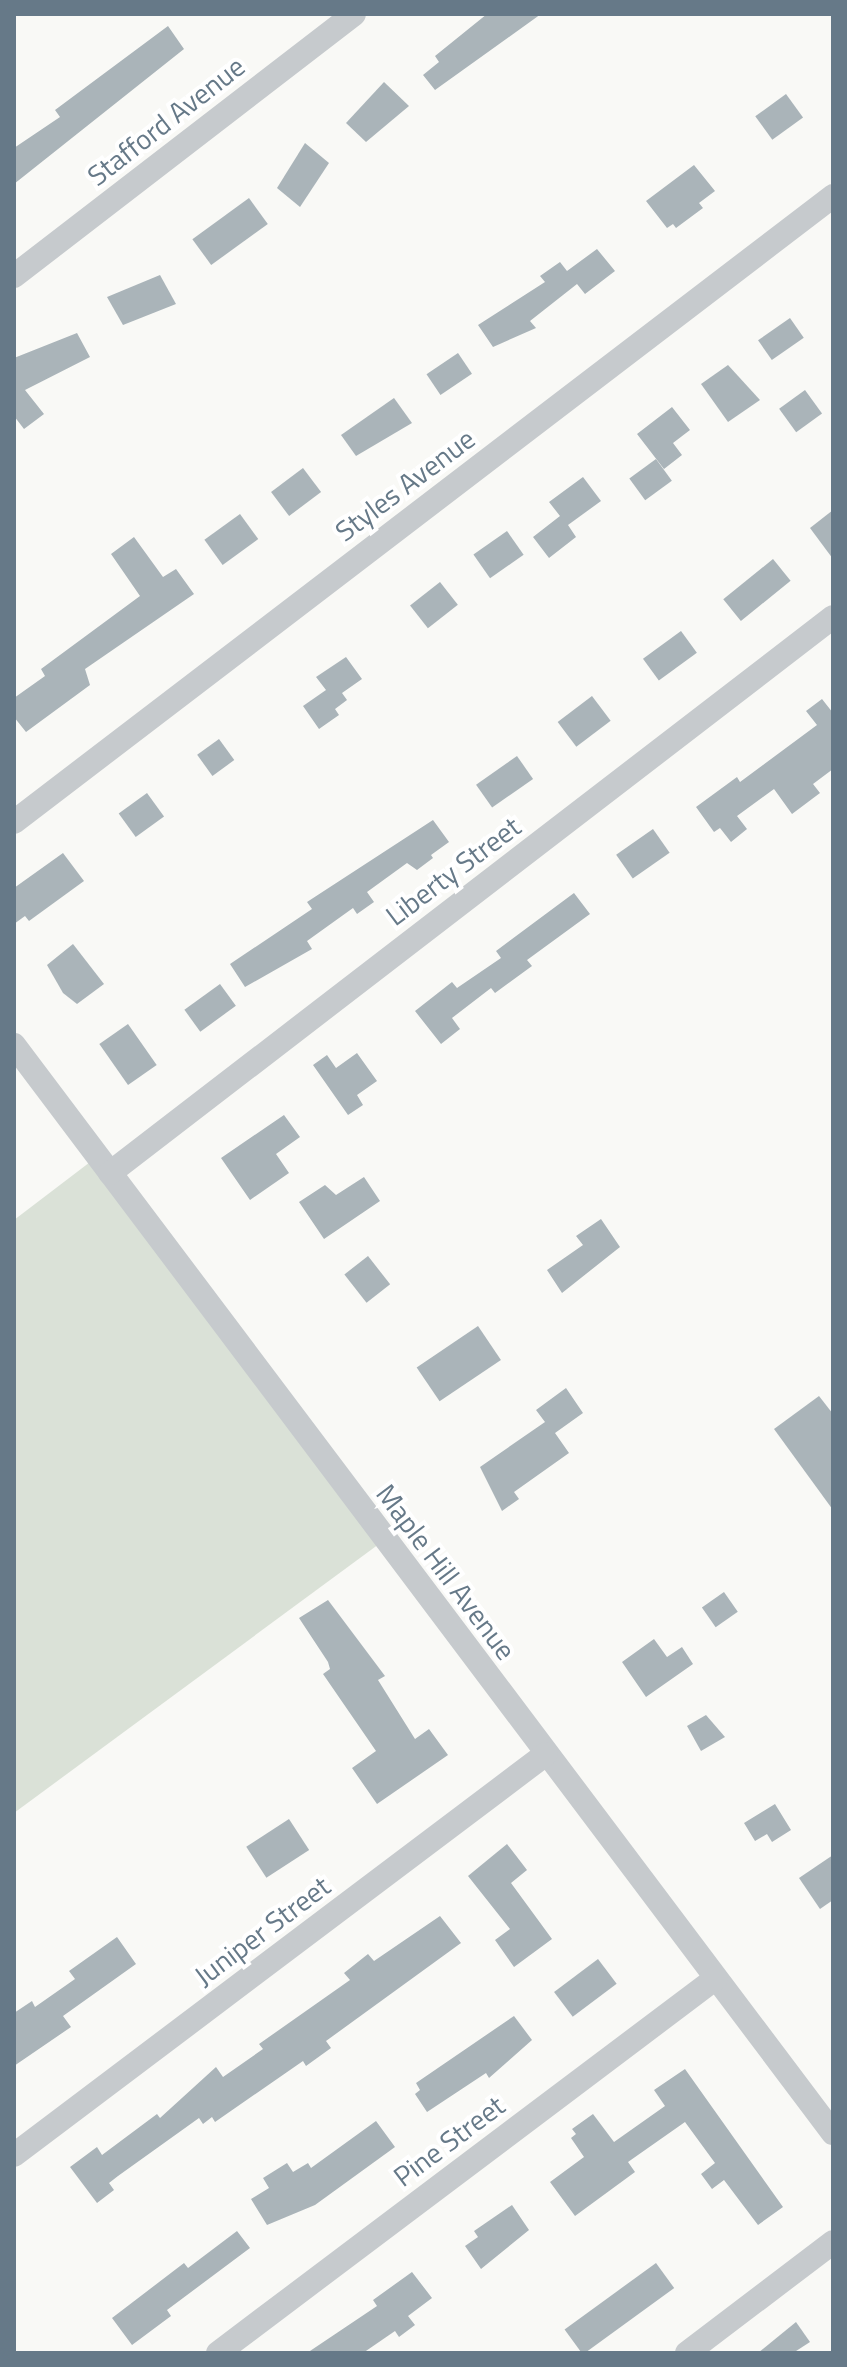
<!DOCTYPE html>
<html>
<head>
<meta charset="utf-8">
<style>
	body { margin:0 }
	#map { position:relative; width:847px; height:2367px; overflow:hidden; background:#f9f9f6; font-family:"Titillium Web",sans-serif }
	div>[style] { position:absolute }
	.green>* { inset:0; background:#dae1d7 }
	.building>* { inset:0; background:#aab4b9; transform-origin:0 0 }
	.minor>* { height:24px; margin:-12px; padding:0 12px; transform-origin:12px; border-radius:12px; background:#c6cacd }
	span { translate:-50% -50%; white-space:nowrap; text-align:center; line-height:1.15; -webkit-text-stroke:8px #fff; paint-order:stroke }
	.street-label { font-size:28px; color:#667988 }
	.frame { position:absolute; inset:0; border:16px solid #667988; pointer-events:none }
</style>
</head>
<body>
<div id="map">
	<div class="green">
		<i style="clip-path:polygon(98px 1156px,379px 1544px,14px 1813px,14px 1220px)"></i>
	</div>
	<div class="building">
		<i style="clip-path:polygon(487px 14px,541px 14px,435px 90px,423px 75px,439px 62px,435px 56px)"></i>
		<i style="clip-path:polygon(168px 26px,184px 49px,14px 184px,14px 148px,60px 117px,55px 110px)"></i>
		<i style="clip-path:polygon(384px 82px,409px 106px,366px 142px,346px 123px)"></i>
		<i style="left:786px;top:94px;width:29px;height:38px;rotate:54deg"></i>
		<i style="clip-path:polygon(305px 143px,329px 163px,300px 207px,277px 188px)"></i>
		<i style="clip-path:polygon(694px 165px,715px 191px,699px 203px,703px 208px,676px 228px,673px 224px,667px 228px,646px 201px)"></i>
		<i style="left:249px;top:198px;width:32px;height:70px;rotate:54deg"></i>
		<i style="clip-path:polygon(597px 249px,615px 271px,585px 294px,577px 284px,530px 321px,536px 328px,493px 347px,478px 325px,545px 282px,540px 276px,560px 262px,567px 271px)"></i>
		<i style="clip-path:polygon(160px 275px,176px 304px,123px 325px,107px 297px)"></i>
		<i style="left:790px;top:318px;width:24px;height:39px;rotate:55deg"></i>
		<i style="clip-path:polygon(77px 333px,90px 357px,25px 390px,44px 414px,24px 429px,14px 416px,14px 358px)"></i>
		<i style="left:458px;top:353px;width:25px;height:38px;rotate:56deg"></i>
		<i style="clip-path:polygon(728px 365px,760px 400px,728px 422px,701px 384px)"></i>
		<i style="left:805px;top:390px;width:29px;height:32px;rotate:54deg"></i>
		<i style="clip-path:polygon(394px 398px,412px 423px,356px 456px,341px 435px)"></i>
		<i style="clip-path:polygon(672px 407px,690px 430px,673px 443px,682px 455px,664px 469px,637px 434px)"></i>
		<i style="left:656px;top:459px;width:27px;height:33px;rotate:54deg"></i>
		<i style="left:303px;top:468px;width:30px;height:40px;rotate:53deg"></i>
		<i style="clip-path:polygon(583px 477px,601px 501px,568px 525px,576px 537px,549px 558px,533px 537px,560px 516px,549px 502px)"></i>
		<i style="clip-path:polygon(833px 510px,833px 559px,810px 528px)"></i>
		<i style="left:240px;top:514px;width:31px;height:44px;rotate:54deg"></i>
		<i style="left:507px;top:531px;width:29px;height:41px;rotate:55deg"></i>
		<i style="clip-path:polygon(134px 537px,163px 577px,176px 569px,194px 594px,85px 669px,90px 685px,26px 732px,14px 717px,14px 698px,45px 676px,41px 669px,140px 596px,111px 554px)"></i>
		<i style="left:773px;top:559px;width:28px;height:64px;rotate:51deg"></i>
		<i style="left:440px;top:582px;width:29px;height:38px;rotate:52deg"></i>
		<i style="left:681px;top:631px;width:27px;height:47px;rotate:54deg"></i>
		<i style="clip-path:polygon(346px 657px,362px 679px,342px 693px,347px 700px,335px 709px,339px 715px,319px 729px,303px 706px,326px 690px,316px 677px)"></i>
		<i style="left:592px;top:696px;width:31px;height:43px;rotate:53deg"></i>
		<i style="clip-path:polygon(822px 699px,833px 713px,833px 769px,813px 784px,820px 793px,792px 814px,774px 789px,737px 816px,747px 829px,731px 842px,720px 828px,714px 832px,696px 807px,737px 777px,740px 782px,817px 725px,806px 711px)"></i>
		<i style="left:219px;top:739px;width:26px;height:27px;rotate:54deg"></i>
		<i style="left:517px;top:756px;width:28px;height:50px;rotate:55deg"></i>
		<i style="left:147px;top:793px;width:29px;height:35px;rotate:54deg"></i>
		<i style="clip-path:polygon(433px 820px,449px 842px,431px 855px,433px 858px,417px 870px,407px 863px,367px 892px,374px 902px,357px 914px,353px 908px,307px 941px,312px 949px,245px 987px,230px 964px,312px 909px,307px 902px)"></i>
		<i style="left:653px;top:829px;width:29px;height:45px;rotate:55deg"></i>
		<i style="clip-path:polygon(63px 853px,84px 881px,29px 921px,25px 916px,14px 924px,14px 888px)"></i>
		<i style="clip-path:polygon(574px 893px,590px 914px,527px 960px,532px 966px,495px 993px,491px 988px,452px 1018px,460px 1029px,441px 1044px,415px 1011px,452px 982px,457px 988px,501px 958px,496px 951px)"></i>
		<i style="clip-path:polygon(73px 944px,104px 984px,77px 1004px,63px 993px,47px 965px)"></i>
		<i style="left:220px;top:984px;width:27px;height:44px;rotate:54deg"></i>
		<i style="left:128px;top:1024px;width:50px;height:35px;rotate:55deg"></i>
		<i style="clip-path:polygon(357px 1053px,377px 1081px,357px 1095px,363px 1105px,348px 1115px,313px 1065px,327px 1055px,336px 1068px)"></i>
		<i style="clip-path:polygon(284px 1115px,300px 1137px,276px 1154px,289px 1173px,250px 1200px,221px 1158px)"></i>
		<i style="clip-path:polygon(364px 1177px,380px 1201px,324px 1239px,299px 1202px,325px 1185px,336px 1195px)"></i>
		<i style="clip-path:polygon(601px 1219px,620px 1247px,562px 1293px,547px 1270px,583px 1245px,576px 1236px)"></i>
		<i style="left:368px;top:1256px;width:36px;height:30px;rotate:52deg"></i>
		<i style="left:478px;top:1326px;width:41px;height:74px;rotate:56deg"></i>
		<i style="clip-path:polygon(566px 1388px,583px 1413px,555px 1433px,569px 1453px,514px 1492px,519px 1499px,502px 1511px,480px 1467px,545px 1422px,536px 1410px)"></i>
		<i style="clip-path:polygon(819px 1396px,833px 1414px,833px 1510px,774px 1429px)"></i>
		<i style="left:724px;top:1592px;width:24px;height:27px;rotate:55deg"></i>
		<i style="clip-path:polygon(328px 1600px,385px 1676px,378px 1680px,415px 1739px,429px 1729px,448px 1755px,377px 1804px,352px 1768px,376px 1751px,323px 1674px,330px 1669px,328px 1662px,299px 1618px)"></i>
		<i style="clip-path:polygon(654px 1639px,667px 1657px,682px 1647px,693px 1664px,646px 1697px,622px 1662px)"></i>
		<i style="clip-path:polygon(706px 1715px,725px 1737px,701px 1751px,687px 1726px)"></i>
		<i style="clip-path:polygon(775px 1804px,791px 1830px,772px 1842px,767px 1834px,755px 1841px,744px 1823px)"></i>
		<i style="left:289px;top:1819px;width:37px;height:51px;rotate:57deg"></i>
		<i style="clip-path:polygon(507px 1844px,527px 1870px,511px 1883px,552px 1939px,514px 1967px,495px 1940px,510px 1929px,468px 1876px)"></i>
		<i style="clip-path:polygon(833px 1855px,833px 1900px,820px 1909px,799px 1878px)"></i>
		<i style="clip-path:polygon(440px 1916px,461px 1943px,326px 2041px,331px 2048px,306px 2066px,303px 2061px,215px 2122px,212px 2117px,203px 2124px,199px 2118px,118px 2176px,109px 2183px,114px 2190px,97px 2203px,70px 2167px,97px 2147px,102px 2155px,157px 2114px,160px 2118px,216px 2067px,223px 2077px,263px 2049px,259px 2044px,350px 1980px,344px 1973px,368px 1954px,374px 1961px)"></i>
		<i style="clip-path:polygon(117px 1937px,136px 1964px,63px 2016px,71px 2027px,14px 2066px,14px 2013px,32px 2001px,35px 2007px,75px 1979px,69px 1971px)"></i>
		<i style="left:598px;top:1959px;width:31px;height:55px;rotate:53deg"></i>
		<i style="clip-path:polygon(514px 2016px,532px 2040px,489px 2078px,486px 2073px,427px 2112px,415px 2094px,420px 2090px,416px 2083px)"></i>
		<i style="clip-path:polygon(685px 2069px,783px 2207px,758px 2225px,724px 2180px,712px 2189px,701px 2174px,715px 2163px,685px 2122px,628px 2162px,635px 2172px,575px 2216px,550px 2182px,584px 2157px,571px 2138px,576px 2134px,572px 2129px,593px 2114px,614px 2142px,665px 2106px,654px 2090px)"></i>
		<i style="clip-path:polygon(376px 2121px,395px 2147px,315px 2205px,267px 2225px,251px 2199px,269px 2188px,263px 2178px,287px 2163px,293px 2172px,308px 2163px,311px 2168px)"></i>
		<i style="clip-path:polygon(512px 2205px,529px 2230px,481px 2269px,465px 2246px,478px 2237px,474px 2231px)"></i>
		<i style="clip-path:polygon(237px 2231px,250px 2248px,167px 2310px,171px 2316px,132px 2345px,112px 2318px,184px 2263px,188px 2268px)"></i>
		<i style="left:656px;top:2263px;width:31px;height:113px;rotate:54deg"></i>
		<i style="clip-path:polygon(412px 2272px,432px 2298px,408px 2316px,415px 2325px,399px 2337px,395px 2331px,363px 2353px,307px 2353px,377px 2306px,373px 2300px)"></i>
		<i style="clip-path:polygon(796px 2322px,810px 2342px,793px 2353px,758px 2353px)"></i>
	</div>
	<div class="minor">
		<i style="left:14px;top:276px;width:429px;rotate:-37.6deg"></i>
		<i style="left:14px;top:822px;width:1031px;rotate:-37.39deg"></i>
		<i style="left:14px;top:1045px;width:1362px;rotate:53.03deg"></i>
		<i style="left:110px;top:1173px;width:912px;rotate:-37.56deg"></i>
		<i style="left:14px;top:2155px;width:666px;rotate:-37.01deg"></i>
		<i style="left:218px;top:2353px;width:623px;rotate:-36.98deg"></i>
		<i style="left:687px;top:2353px;width:183px;rotate:-37.2deg"></i>
	</div>
	<div class="street-label">
		<span style="left:166px;top:121px;rotate:-38deg">Stafford Avenue</span>
		<span style="left:405px;top:485px;rotate:-37deg">Styles Avenue</span>
		<span style="left:453px;top:871px;rotate:-37deg">Liberty Street</span>
		<span style="left:446px;top:1572px;rotate:53deg">Maple Hill Avenue</span>
		<span style="left:262px;top:1931px;rotate:-37deg">Juniper Street</span>
		<span style="left:449px;top:2141px;rotate:-37deg">Pine Street</span>
	</div>
	<div class="frame"></div>
</div>
</body>
</html>
